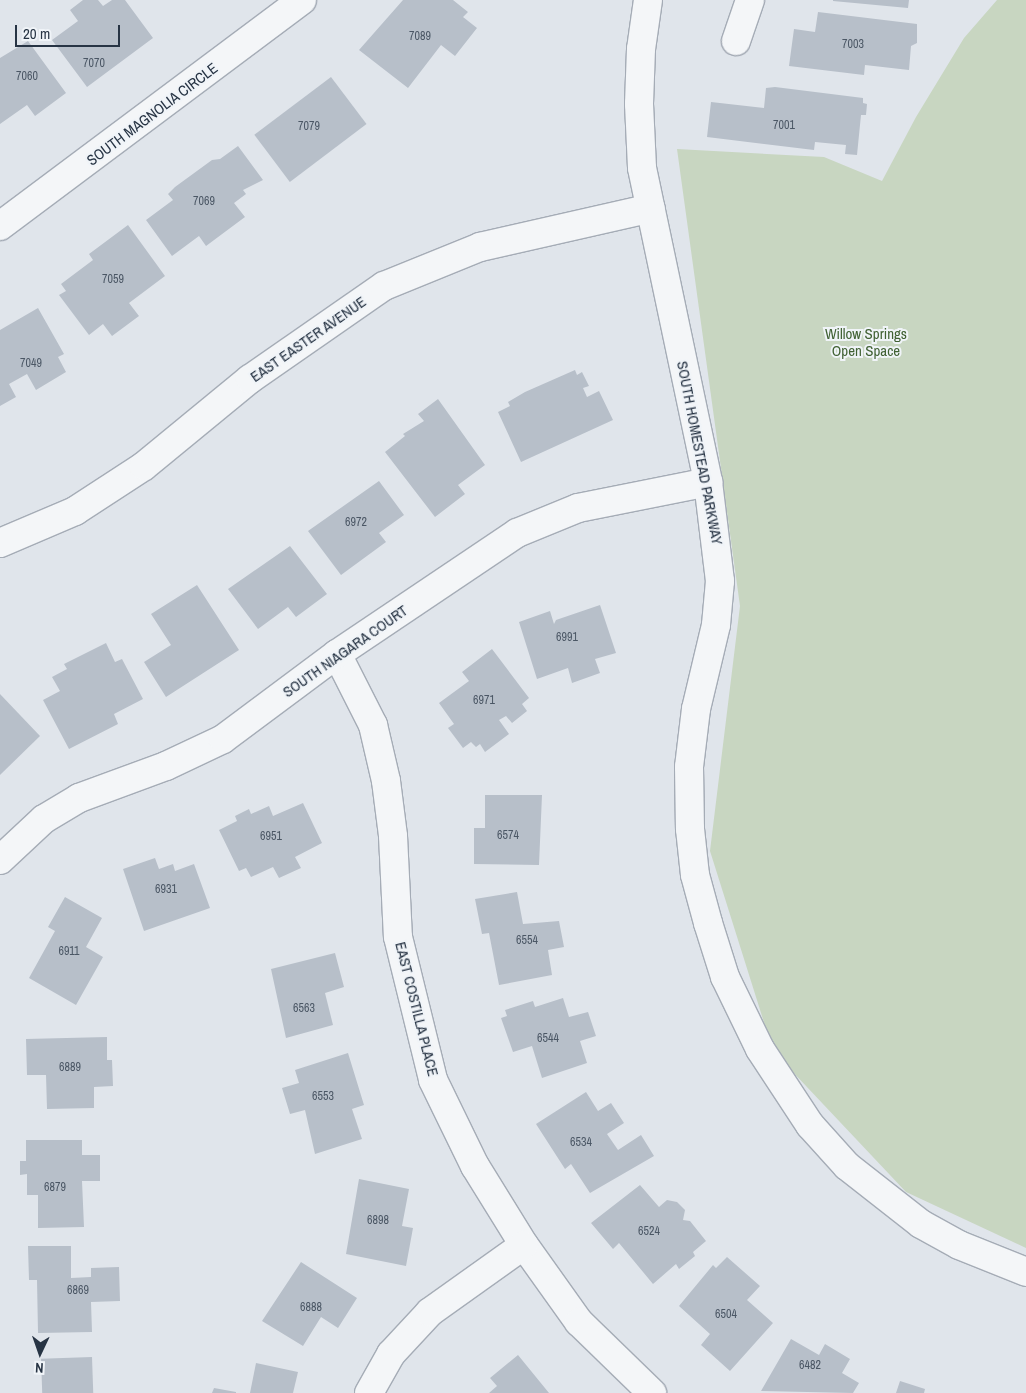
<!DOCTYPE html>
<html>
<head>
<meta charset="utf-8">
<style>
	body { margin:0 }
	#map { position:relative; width:1026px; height:1393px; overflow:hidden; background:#e0e5eb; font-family:"Archivo Narrow",sans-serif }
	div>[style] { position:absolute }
	.green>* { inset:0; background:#c8d6c1 }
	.building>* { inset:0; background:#b7bfc9; transform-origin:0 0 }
	.roads { filter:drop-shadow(1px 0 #a5acb6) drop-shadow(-1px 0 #a5acb6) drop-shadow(0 1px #a5acb6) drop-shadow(0 -1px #a5acb6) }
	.street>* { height:28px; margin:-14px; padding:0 14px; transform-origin:14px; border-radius:14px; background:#f4f6f8 }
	span { translate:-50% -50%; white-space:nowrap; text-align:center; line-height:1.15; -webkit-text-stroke:4px #f0f4f8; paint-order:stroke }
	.number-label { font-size:12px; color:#4b5765 }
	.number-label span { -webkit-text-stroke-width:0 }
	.street-label { font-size:15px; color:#273444 }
	.park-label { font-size:15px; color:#406133 }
	.north { position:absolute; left:15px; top:1328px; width:50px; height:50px; -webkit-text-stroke:4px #f0f4f8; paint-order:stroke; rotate:183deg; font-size:14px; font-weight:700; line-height:20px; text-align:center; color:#273444 }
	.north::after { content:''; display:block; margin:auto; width:18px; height:22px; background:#273444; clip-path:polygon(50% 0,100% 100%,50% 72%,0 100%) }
	.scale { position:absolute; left:15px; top:25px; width:105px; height:22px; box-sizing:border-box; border:2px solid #273444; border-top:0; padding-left:6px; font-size:15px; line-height:18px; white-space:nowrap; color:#273444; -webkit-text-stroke:4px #f0f4f8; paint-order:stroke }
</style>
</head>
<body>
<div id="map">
	<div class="green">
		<i style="clip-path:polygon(997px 0,1026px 0,1026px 1248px,906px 1192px,773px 1051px,710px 851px,740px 606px,677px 149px,824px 157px,882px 181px,916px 117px,964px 38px)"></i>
	</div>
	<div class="building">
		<i style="clip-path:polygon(83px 0,98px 0,103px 6px,112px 0,125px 0,153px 38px,87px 87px,52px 40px,78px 21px,70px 10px)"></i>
		<i style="clip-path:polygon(403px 0,453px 0,468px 12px,463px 17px,477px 28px,455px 56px,441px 45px,408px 88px,359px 50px)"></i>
		<i style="clip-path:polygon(909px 0,908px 8px,833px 1px,833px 0)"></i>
		<i style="clip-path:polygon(818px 12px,917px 24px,917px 43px,911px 46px,909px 70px,865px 65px,864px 75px,789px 66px,794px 29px,815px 32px)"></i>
		<i style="clip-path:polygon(28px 41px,66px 93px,35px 116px,27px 105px,0 124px,0 58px)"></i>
		<i style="left:331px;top:77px;width:59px;height:96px;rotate:53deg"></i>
		<i style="clip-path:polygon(775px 87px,863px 98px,863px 103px,867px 104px,866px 115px,861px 115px,857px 155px,845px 154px,846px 145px,815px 142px,814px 150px,707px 137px,711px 102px,764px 108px,766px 88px)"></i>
		<i style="clip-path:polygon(238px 146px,263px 180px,243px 190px,246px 194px,234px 203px,245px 217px,206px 246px,199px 236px,172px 256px,146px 220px,173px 200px,168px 194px,175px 187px,212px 160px,220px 159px)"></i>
		<i style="clip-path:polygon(128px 225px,165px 276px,129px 303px,139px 316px,112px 336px,103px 324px,89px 335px,59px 295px,66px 291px,61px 284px,93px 260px,89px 254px)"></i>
		<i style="clip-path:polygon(38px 308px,64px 354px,58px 357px,66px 372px,36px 390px,27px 374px,9px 384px,16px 397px,0 406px,0 330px)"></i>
		<i style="clip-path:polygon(575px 370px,577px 375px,582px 372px,589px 386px,583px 388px,587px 397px,599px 391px,613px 420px,521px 462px,498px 412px,510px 406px,508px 402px,525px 392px)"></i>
		<i style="clip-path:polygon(438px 399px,485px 465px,458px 485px,465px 494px,435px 517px,385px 452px,405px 436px,403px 434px,424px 421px,418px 414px)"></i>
		<i style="clip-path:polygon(379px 481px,404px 515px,379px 533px,386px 542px,341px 575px,308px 531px)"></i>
		<i style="clip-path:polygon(290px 546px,327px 594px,296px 617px,288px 607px,258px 629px,228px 589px)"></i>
		<i style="clip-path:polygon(197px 585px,239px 650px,166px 697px,144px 662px,171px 645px,151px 614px)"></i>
		<i style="clip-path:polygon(600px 605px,616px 653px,595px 659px,600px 673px,572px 683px,568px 668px,537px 679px,519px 622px,550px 611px,554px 624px,556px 620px)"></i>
		<i style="clip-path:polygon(106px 643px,115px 662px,122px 659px,143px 699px,114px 714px,118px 724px,69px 749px,43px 700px,60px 691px,52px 677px,67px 669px,64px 664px)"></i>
		<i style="clip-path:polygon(492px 649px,529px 698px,522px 704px,527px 711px,512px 723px,506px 716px,499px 720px,509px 734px,485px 752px,480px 744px,476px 747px,471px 742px,463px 748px,448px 728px,454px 724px,439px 703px,469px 681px,462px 672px)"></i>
		<i style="clip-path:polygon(0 694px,40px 736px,0 775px)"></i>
		<i style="clip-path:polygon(485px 795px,542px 795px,539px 865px,474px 864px,474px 828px,485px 828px)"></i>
		<i style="clip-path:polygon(303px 803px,322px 843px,295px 857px,301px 868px,279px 878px,273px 867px,251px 877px,246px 868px,239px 871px,219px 830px,237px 821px,235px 816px,249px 809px,251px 814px,269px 806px,273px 816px)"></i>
		<i style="clip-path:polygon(155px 858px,159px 869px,173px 864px,175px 871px,194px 864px,210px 908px,144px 931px,123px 869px)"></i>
		<i style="clip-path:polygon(517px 892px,523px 924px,559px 921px,564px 947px,548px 950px,552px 975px,499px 985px,489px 933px,482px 934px,475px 899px)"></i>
		<i style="clip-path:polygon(65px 897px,102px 918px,86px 947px,103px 957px,76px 1005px,29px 978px,55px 931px,48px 927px)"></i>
		<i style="clip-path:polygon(335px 953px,344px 987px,325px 993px,333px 1025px,286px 1038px,271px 969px)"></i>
		<i style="clip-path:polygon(563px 998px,569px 1017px,588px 1012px,596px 1036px,580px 1041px,587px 1063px,542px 1078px,532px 1046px,513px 1052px,501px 1018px,507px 1016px,505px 1010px,533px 1001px,535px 1007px)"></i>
		<i style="clip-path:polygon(107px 1037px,107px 1060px,112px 1060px,113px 1086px,94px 1087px,94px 1108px,47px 1109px,46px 1075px,27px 1075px,26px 1039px)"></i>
		<i style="clip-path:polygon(348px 1053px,364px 1105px,352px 1109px,362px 1139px,315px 1154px,305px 1110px,290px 1114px,282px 1088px,299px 1083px,295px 1070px)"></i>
		<i style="clip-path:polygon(586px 1092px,598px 1111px,611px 1103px,624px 1123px,607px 1134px,618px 1150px,641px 1135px,654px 1156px,590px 1193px,571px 1164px,565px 1169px,536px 1124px)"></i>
		<i style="clip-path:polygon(26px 1140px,82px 1140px,82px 1155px,100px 1155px,100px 1181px,82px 1181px,84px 1227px,38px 1228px,38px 1195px,27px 1195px,27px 1174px,20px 1175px,20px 1161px,26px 1161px)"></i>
		<i style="clip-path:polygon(359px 1179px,409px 1189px,402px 1226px,413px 1228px,406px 1266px,346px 1254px)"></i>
		<i style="clip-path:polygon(640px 1185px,659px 1207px,667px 1200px,677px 1202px,685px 1210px,683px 1220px,690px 1221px,706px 1241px,693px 1252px,695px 1256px,679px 1269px,676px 1264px,653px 1284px,619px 1243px,613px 1249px,591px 1223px)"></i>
		<i style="clip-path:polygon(28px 1246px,71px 1246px,71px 1278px,91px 1277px,91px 1268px,119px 1267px,120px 1301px,91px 1302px,92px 1332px,38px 1333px,37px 1280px,29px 1280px)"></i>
		<i style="clip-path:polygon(727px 1257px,760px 1286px,747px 1300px,773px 1323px,730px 1371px,701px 1345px,710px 1334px,679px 1306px,713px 1265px,716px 1268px)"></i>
		<i style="clip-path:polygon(301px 1262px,357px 1298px,338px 1328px,321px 1317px,303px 1346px,262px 1321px)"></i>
		<i style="clip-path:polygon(791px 1339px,819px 1355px,825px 1344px,850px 1359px,842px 1373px,859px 1383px,853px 1393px,761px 1391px)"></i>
		<i style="clip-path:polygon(518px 1355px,549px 1393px,489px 1393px,497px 1386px,490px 1378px)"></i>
		<i style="left:92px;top:1357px;width:36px;height:51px;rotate:88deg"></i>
		<i style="clip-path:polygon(256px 1363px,298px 1372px,293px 1393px,250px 1393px)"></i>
		<i style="clip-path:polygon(900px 1381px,925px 1389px,924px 1393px,896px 1393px)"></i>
		<i style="clip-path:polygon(214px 1388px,236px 1392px,236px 1393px,212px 1393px)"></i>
	</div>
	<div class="roads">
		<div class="street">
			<i style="left:648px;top:0;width:49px;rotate:98.1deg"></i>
			<i style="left:641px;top:49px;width:55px;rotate:92.1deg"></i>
			<i style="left:639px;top:104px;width:64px;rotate:87.3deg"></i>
			<i style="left:642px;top:168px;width:321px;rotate:78.1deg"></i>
			<i style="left:708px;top:482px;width:100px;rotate:83.1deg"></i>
			<i style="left:720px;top:581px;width:44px;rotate:95.2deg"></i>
			<i style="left:716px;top:625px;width:86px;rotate:103.4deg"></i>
			<i style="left:696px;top:709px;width:58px;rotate:96.9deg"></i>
			<i style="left:689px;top:767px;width:62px;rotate:89.1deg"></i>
			<i style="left:690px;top:829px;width:46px;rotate:83.8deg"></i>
			<i style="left:695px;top:875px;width:50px;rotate:74.8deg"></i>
			<i style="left:708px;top:923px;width:57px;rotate:72.5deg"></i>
			<i style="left:725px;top:977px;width:80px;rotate:64.1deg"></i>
			<i style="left:760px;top:1049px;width:91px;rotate:56.7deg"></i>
			<i style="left:810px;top:1125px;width:55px;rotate:47.9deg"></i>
			<i style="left:847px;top:1166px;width:94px;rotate:38.1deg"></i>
			<i style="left:921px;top:1224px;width:43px;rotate:28.9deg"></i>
			<i style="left:959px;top:1245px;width:72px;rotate:21.9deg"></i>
			<i style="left:736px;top:41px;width:43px;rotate:-71.1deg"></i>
			<i style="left:0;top:226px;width:377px;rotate:-36.8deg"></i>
			<i style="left:0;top:543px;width:82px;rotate:-23.1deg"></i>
			<i style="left:75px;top:511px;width:82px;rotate:-33.1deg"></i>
			<i style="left:144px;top:466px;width:137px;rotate:-39.4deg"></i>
			<i style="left:250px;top:379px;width:163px;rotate:-34.8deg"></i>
			<i style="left:384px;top:286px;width:104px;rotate:-22.1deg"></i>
			<i style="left:480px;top:247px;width:175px;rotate:-12.8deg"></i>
			<i style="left:337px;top:654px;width:80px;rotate:63.1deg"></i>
			<i style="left:373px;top:725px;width:57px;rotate:76.9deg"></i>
			<i style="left:386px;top:781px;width:55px;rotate:82.7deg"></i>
			<i style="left:393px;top:836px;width:101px;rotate:87.2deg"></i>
			<i style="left:398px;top:937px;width:147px;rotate:76.2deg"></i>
			<i style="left:433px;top:1080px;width:96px;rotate:64deg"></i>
			<i style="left:475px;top:1166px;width:93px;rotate:58.2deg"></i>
			<i style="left:524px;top:1245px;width:95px;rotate:54.5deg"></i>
			<i style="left:579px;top:1322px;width:102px;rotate:44.2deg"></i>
			<i style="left:0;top:860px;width:60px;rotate:-43deg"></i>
			<i style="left:44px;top:819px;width:41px;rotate:-31deg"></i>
			<i style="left:79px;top:798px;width:93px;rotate:-20.2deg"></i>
			<i style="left:166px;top:766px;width:63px;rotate:-25.3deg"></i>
			<i style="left:223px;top:739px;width:142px;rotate:-36.7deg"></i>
			<i style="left:337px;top:654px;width:217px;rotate:-33.9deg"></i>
			<i style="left:517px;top:533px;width:66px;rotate:-22.3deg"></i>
			<i style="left:578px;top:508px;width:133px;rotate:-11.3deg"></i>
			<i style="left:369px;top:1393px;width:45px;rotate:-60.6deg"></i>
			<i style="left:391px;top:1354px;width:57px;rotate:-47.1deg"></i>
			<i style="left:430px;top:1312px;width:115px;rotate:-35.5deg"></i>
		</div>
	</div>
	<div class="number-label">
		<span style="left:420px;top:37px">7089</span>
		<span style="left:853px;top:45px">7003</span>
		<span style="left:94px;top:64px">7070</span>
		<span style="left:27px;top:77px">7060</span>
		<span style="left:784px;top:126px">7001</span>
		<span style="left:309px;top:127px">7079</span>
		<span style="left:204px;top:202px">7069</span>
		<span style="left:113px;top:280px">7059</span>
		<span style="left:31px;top:364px">7049</span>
		<span style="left:356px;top:523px">6972</span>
		<span style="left:567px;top:638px">6991</span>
		<span style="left:484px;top:701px">6971</span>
		<span style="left:508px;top:836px">6574</span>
		<span style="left:271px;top:837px">6951</span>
		<span style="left:166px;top:890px">6931</span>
		<span style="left:527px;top:941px">6554</span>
		<span style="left:69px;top:952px">6911</span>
		<span style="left:304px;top:1009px">6563</span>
		<span style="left:548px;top:1039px">6544</span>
		<span style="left:70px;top:1068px">6889</span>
		<span style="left:323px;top:1097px">6553</span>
		<span style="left:581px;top:1143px">6534</span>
		<span style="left:55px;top:1188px">6879</span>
		<span style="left:378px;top:1221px">6898</span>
		<span style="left:649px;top:1232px">6524</span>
		<span style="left:78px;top:1291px">6869</span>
		<span style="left:311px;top:1308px">6888</span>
		<span style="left:726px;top:1315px">6504</span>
		<span style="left:810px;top:1366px">6482</span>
	</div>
	<div class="street-label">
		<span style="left:152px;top:114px;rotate:-37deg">SOUTH MAGNOLIA CIRCLE</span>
		<span style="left:308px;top:339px;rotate:-35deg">EAST EASTER AVENUE</span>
		<span style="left:700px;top:453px;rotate:79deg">SOUTH HOMESTEAD PARKWAY</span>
		<span style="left:345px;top:651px;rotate:-35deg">SOUTH NIAGARA COURT</span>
		<span style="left:417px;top:1009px;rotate:76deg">EAST COSTILLA PLACE</span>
	</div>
	<div class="park-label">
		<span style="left:866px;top:342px">Willow Springs<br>Open Space</span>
	</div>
	<div class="north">N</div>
	<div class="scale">20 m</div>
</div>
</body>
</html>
